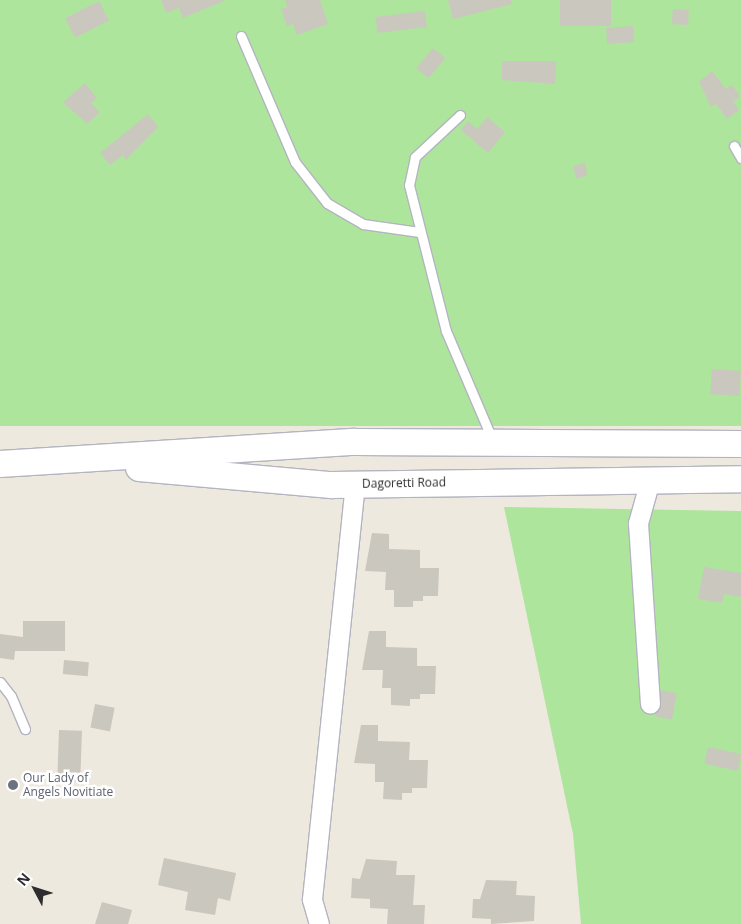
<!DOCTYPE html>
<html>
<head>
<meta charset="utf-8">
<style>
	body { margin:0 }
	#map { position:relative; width:741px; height:924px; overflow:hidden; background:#eee9df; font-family:"Open Sans",sans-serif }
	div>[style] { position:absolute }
	.green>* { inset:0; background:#aee59c; transform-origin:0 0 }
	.building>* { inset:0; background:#cac7be; transform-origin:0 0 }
	.roads { filter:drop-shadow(1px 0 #b3b4c0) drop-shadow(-1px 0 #b3b4c0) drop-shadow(0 1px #b3b4c0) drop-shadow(0 -1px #b3b4c0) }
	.lane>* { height:9px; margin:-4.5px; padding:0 4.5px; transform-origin:4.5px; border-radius:4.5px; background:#fff }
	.street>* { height:19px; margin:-9.5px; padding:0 9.5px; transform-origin:9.5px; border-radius:9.5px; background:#fff }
	.secondary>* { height:26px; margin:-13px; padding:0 13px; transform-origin:13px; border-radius:13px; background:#fff }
	.dots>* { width:14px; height:14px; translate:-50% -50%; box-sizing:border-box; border:2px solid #fff; border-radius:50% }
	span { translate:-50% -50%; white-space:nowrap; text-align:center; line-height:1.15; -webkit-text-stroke:5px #fff; paint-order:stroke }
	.street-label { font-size:12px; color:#2d2d2d }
	.worship-label { font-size:12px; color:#5b616d }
	.left { translate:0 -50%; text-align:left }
	.north { position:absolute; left:10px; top:864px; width:50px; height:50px; -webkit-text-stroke:4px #fff; paint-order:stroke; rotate:310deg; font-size:14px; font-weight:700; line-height:20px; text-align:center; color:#2d2d2d }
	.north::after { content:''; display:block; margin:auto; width:18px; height:22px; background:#2d2d2d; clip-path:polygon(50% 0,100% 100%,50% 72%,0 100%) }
</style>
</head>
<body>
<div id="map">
	<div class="green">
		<i style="left:0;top:0;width:741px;height:426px"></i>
		<i style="clip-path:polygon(504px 507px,741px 511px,741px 924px,581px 924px,573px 834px)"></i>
	</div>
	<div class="building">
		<i style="clip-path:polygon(161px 0,226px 0,183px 18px,179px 8px,166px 13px)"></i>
		<i style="clip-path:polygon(285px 0,320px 0,328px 24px,297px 35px,293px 24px,287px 26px,281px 9px,287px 7px)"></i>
		<i style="clip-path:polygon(448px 0,511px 0,512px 4px,453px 19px)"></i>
		<i style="left:560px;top:0;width:51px;height:26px"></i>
		<i style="left:99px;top:1px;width:22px;height:38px;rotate:63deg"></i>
		<i style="left:673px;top:9px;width:16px;height:15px;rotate:4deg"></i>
		<i style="left:425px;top:11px;width:16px;height:50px;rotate:83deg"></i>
		<i style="left:633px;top:26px;width:16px;height:27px;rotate:86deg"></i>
		<i style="left:433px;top:48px;width:16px;height:26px;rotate:40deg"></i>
		<i style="clip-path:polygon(502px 61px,556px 61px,555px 84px,502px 80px)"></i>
		<i style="clip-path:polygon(712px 71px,726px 89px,732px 85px,740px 96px,733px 102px,739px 110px,727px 119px,716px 104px,711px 107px,699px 82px)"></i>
		<i style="clip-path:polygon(85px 83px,97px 98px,91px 103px,100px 112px,87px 124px,63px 102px)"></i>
		<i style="clip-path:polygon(148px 114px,158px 127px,126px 160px,123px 155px,110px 165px,100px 153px)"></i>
		<i style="clip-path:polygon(487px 117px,505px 132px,488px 153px,461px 130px,468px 121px,477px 129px)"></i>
		<i style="clip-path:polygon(585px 163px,587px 176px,576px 178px,573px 166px)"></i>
		<i style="left:712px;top:369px;width:29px;height:25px;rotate:4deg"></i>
		<i style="clip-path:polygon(372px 533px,389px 534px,389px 549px,420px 550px,420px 568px,439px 568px,438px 596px,423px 596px,423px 601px,413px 601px,413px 607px,394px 607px,394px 590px,385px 590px,386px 572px,365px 571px)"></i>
		<i style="clip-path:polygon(704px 567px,741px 573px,741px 597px,724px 594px,722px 603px,698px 599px)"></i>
		<i style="clip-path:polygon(23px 621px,65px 621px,65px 651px,15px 651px,14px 660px,0 658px,0 634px,23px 637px)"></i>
		<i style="clip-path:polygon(369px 631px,386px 631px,386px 647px,417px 648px,417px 666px,436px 666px,435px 694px,420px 694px,420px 699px,410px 699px,410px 706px,391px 705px,391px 688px,382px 688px,383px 670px,362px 670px)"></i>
		<i style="left:64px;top:660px;width:25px;height:14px;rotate:5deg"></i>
		<i style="left:660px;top:690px;width:17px;height:27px;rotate:10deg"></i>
		<i style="left:95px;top:704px;width:20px;height:24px;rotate:11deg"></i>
		<i style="clip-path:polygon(361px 725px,378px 725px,378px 741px,410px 742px,409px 760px,428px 760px,427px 788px,412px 788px,412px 793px,402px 793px,402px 800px,383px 799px,384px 782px,375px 782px,375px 764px,354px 763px)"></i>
		<i style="left:59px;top:730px;width:23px;height:51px;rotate:2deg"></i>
		<i style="left:708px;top:747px;width:34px;height:17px;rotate:12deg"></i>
		<i style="clip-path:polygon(164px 858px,236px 873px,230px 901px,218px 898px,215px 915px,185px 910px,188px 892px,158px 885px)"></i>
		<i style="clip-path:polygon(366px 859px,397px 861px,396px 875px,415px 875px,413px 905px,425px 905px,424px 924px,387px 924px,388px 909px,370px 908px,370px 899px,351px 898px,352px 878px,360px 879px)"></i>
		<i style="clip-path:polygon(486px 880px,517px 881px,516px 895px,535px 896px,534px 921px,491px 924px,491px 919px,472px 918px,473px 899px,480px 899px)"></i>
		<i style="clip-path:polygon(102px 902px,132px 910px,128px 924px,95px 924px)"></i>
	</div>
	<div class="roads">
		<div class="lane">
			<i style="left:241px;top:36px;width:137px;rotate:66.8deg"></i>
			<i style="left:295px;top:162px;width:52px;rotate:52deg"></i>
			<i style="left:327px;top:203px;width:42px;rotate:30.3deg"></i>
			<i style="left:363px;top:224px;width:57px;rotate:8.1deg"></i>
			<i style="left:460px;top:115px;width:62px;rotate:137deg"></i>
			<i style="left:415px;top:157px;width:29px;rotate:102deg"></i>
			<i style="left:409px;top:185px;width:151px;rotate:75.8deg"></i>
			<i style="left:446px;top:331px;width:117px;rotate:66.9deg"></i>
			<i style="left:734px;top:146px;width:14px;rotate:60deg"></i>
			<i style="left:0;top:682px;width:18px;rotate:52deg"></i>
			<i style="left:11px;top:696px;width:36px;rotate:67deg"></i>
		</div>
		<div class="street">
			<i style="left:650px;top:480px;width:45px;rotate:105.6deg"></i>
			<i style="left:638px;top:523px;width:181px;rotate:86.2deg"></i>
			<i style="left:319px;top:924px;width:26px;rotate:-106deg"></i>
			<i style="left:312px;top:899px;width:417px;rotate:-84.1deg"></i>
		</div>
		<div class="secondary">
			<i style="left:0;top:464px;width:355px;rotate:-3.6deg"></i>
			<i style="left:354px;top:442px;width:387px;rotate:0.3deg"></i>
			<i style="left:139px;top:468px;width:193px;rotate:5.1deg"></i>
			<i style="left:331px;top:485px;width:410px;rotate:-0.8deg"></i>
		</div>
	</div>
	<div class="dots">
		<i style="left:13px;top:785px;background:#6b7280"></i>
	</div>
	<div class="street-label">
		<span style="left:404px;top:483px;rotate:-1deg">Dagoretti Road</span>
	</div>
	<div class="worship-label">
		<span class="left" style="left:23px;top:785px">Our Lady of<br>Angels Novitiate</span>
	</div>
	<div class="north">N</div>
</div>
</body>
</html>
